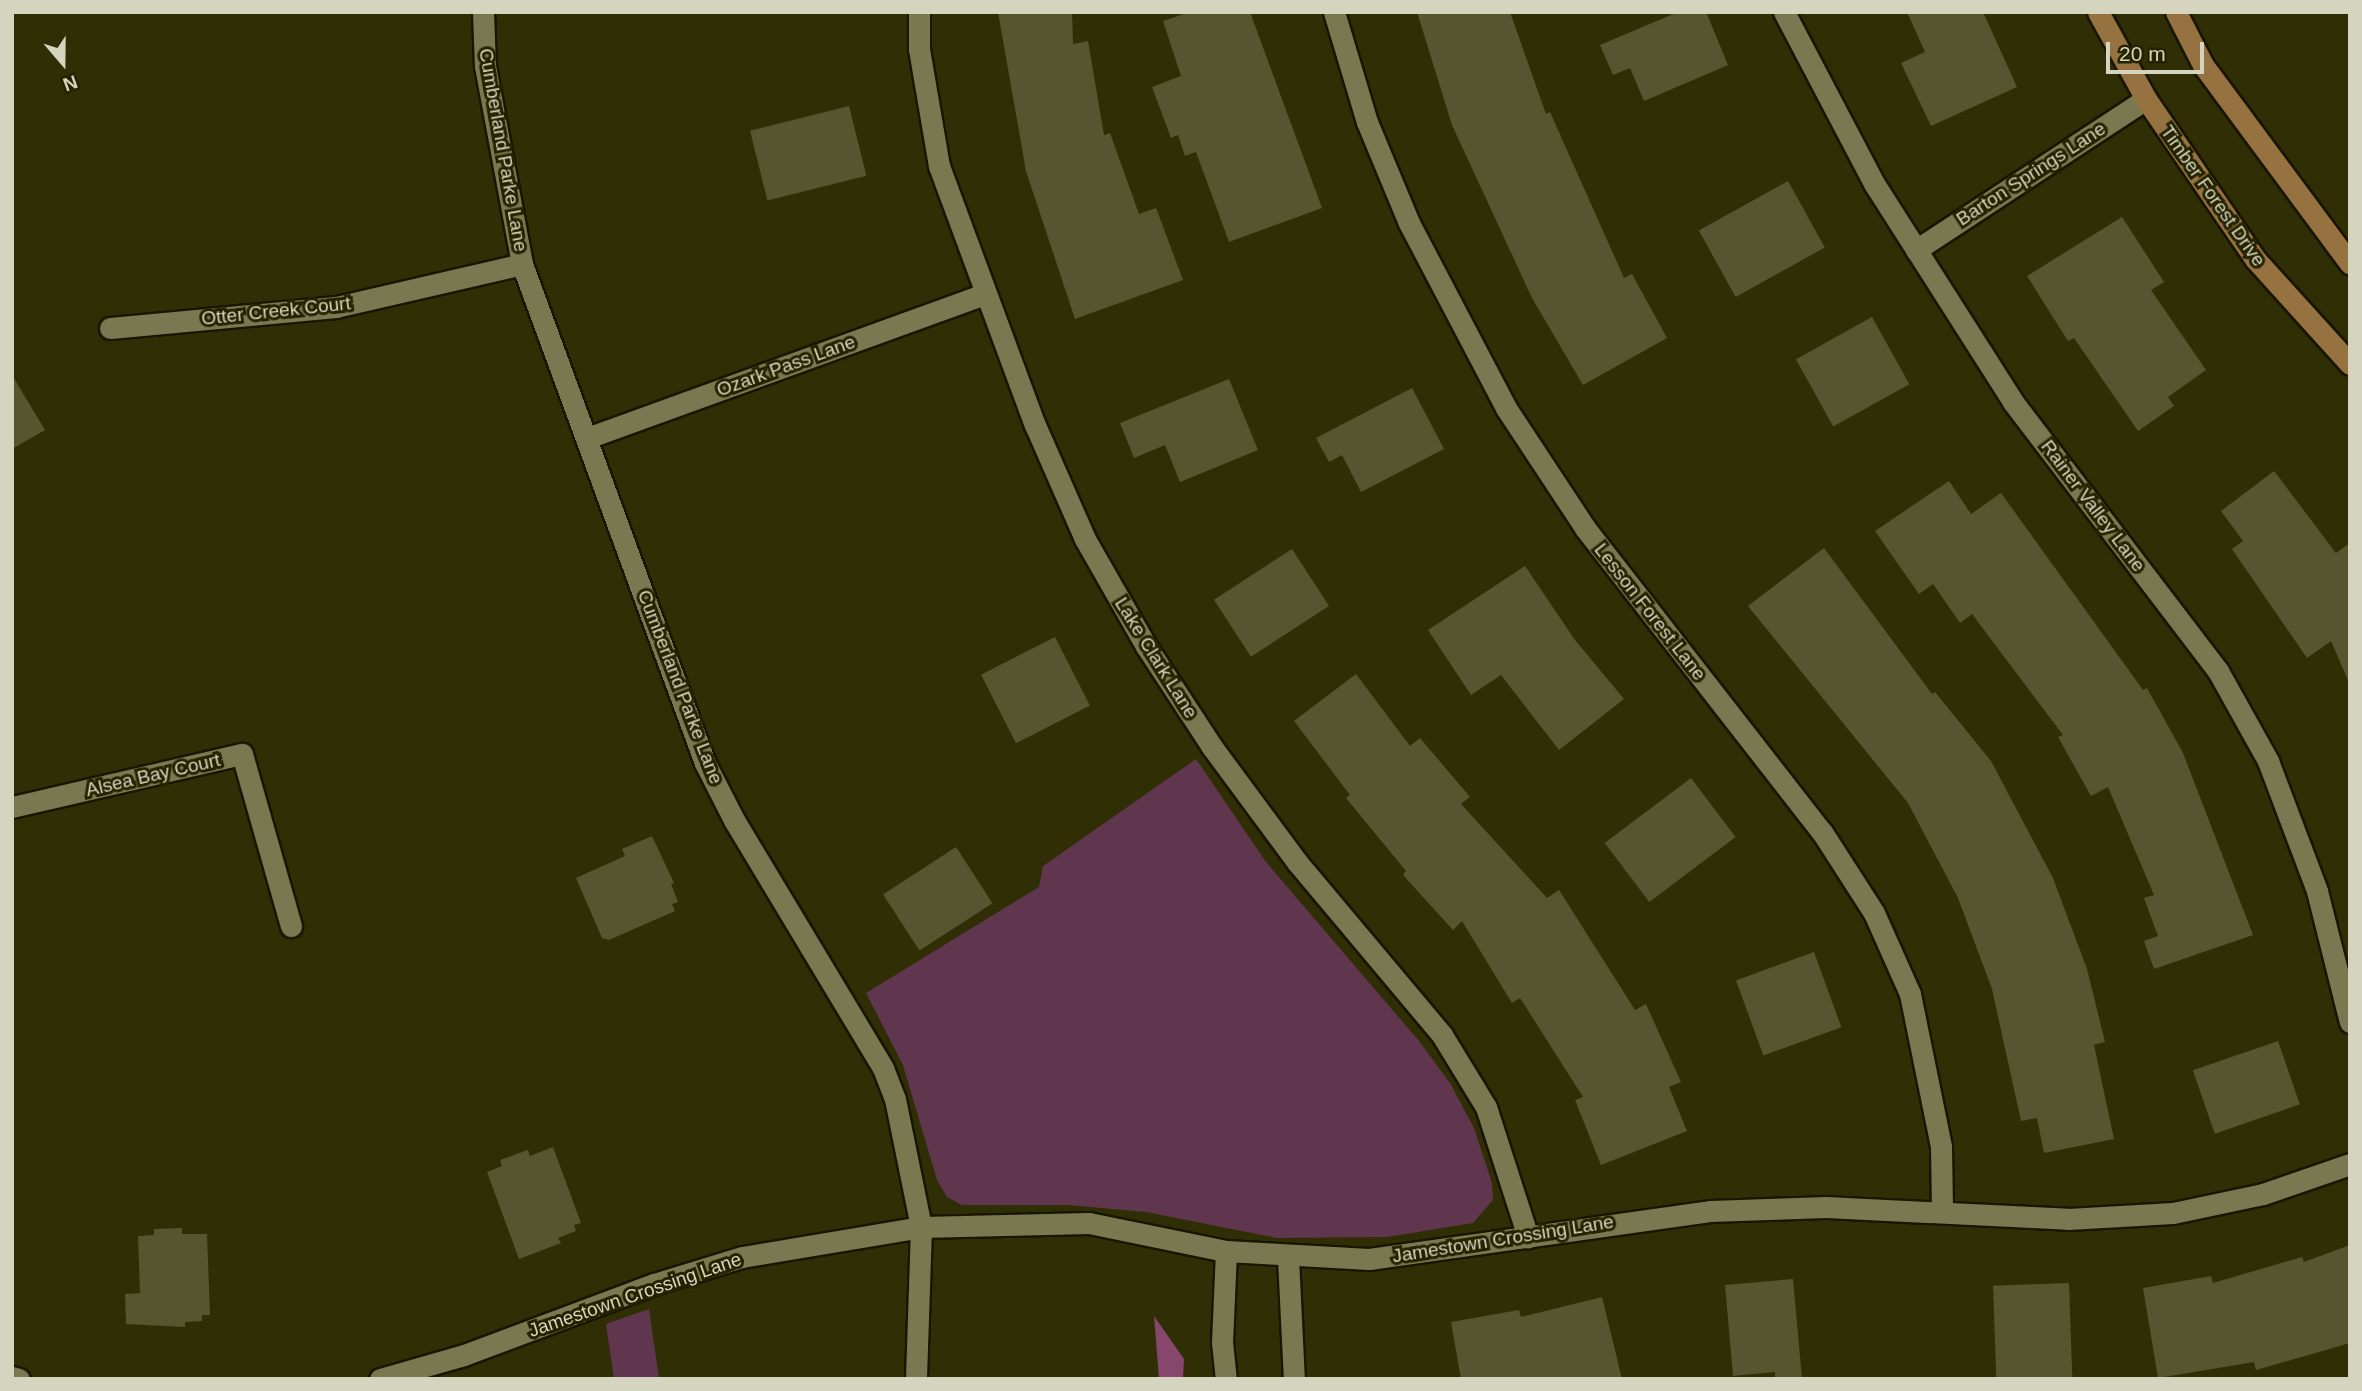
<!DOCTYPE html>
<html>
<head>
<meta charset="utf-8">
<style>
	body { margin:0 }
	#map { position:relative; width:2362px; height:1391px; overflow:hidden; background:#302e05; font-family:Helvetica,sans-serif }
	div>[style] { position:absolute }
	.green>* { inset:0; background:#60364e }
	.forest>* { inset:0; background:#87466c }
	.building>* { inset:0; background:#57552f; transform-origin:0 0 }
	.roads { filter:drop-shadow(2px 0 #181500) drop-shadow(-2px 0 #181500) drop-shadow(0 2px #181500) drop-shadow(0 -2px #181500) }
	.minor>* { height:21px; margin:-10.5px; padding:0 10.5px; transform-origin:10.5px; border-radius:10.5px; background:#7a7850 }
	.secondary>* { height:21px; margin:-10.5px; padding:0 10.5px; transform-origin:10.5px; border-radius:10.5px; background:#977241 }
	span { translate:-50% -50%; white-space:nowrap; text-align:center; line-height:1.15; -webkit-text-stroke:6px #262400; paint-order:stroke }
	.street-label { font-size:19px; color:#d4d4bf }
	.frame { position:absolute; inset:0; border:14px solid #d4d4bf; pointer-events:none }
	.north { position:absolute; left:28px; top:28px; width:70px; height:70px; -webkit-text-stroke:5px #262400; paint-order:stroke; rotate:160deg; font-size:19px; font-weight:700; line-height:28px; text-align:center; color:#d4d4bf }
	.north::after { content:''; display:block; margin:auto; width:24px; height:32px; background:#d4d4bf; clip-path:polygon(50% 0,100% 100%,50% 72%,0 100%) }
	.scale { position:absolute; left:2106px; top:42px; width:98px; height:32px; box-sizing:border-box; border:4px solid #d4d4bf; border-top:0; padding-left:9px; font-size:21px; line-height:24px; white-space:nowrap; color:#d4d4bf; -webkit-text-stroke:5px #262400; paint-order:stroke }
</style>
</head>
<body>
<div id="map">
	<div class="green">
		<i style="clip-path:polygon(1196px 759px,1266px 862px,1419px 1041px,1450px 1083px,1474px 1128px,1492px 1183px,1493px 1200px,1473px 1223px,1387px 1237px,1277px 1238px,1146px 1212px,1068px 1205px,962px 1205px,947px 1197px,937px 1180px,903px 1065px,866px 993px,1039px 887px,1043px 866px)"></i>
		<i style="clip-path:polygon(649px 1309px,659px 1379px,614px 1379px,606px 1324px)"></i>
	</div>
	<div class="forest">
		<i style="clip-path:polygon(1154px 1316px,1184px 1359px,1183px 1379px,1159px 1379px)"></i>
	</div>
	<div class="building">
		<i style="clip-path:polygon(998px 12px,1072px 12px,1073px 44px,1088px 41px,1104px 135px,1110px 133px,1139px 214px,1156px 208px,1183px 280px,1075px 319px,1026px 171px)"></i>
		<i style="clip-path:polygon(1190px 12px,1250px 12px,1322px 208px,1229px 242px,1196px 152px,1185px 156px,1178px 135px,1171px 138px,1152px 87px,1181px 76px,1163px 21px)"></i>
		<i style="clip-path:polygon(1417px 12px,1510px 12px,1546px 114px,1550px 112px,1624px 278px,1632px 274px,1667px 338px,1583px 385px,1532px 298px,1452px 125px)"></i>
		<i style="clip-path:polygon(1678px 12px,1706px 12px,1728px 65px,1644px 101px,1630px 68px,1613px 75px,1600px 45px)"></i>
		<i style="clip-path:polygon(1907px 12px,1983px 12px,2017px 87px,1931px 126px,1901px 63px,1925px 52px)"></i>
		<i style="left:849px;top:106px;width:72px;height:102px;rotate:76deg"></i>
		<i style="left:1788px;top:181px;width:76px;height:102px;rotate:61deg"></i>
		<i style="clip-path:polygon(2122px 217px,2164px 282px,2151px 290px,2206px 370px,2168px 397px,2174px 406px,2138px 431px,2074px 338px,2068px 341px,2027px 276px)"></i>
		<i style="left:1872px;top:317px;width:77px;height:87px;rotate:61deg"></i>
		<i style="clip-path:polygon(12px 375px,45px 430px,12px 449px)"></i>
		<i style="clip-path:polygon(1229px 379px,1258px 450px,1180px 482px,1165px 445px,1134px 458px,1120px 423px)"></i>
		<i style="clip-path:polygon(1412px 388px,1444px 449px,1361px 492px,1342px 455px,1329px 462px,1316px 438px)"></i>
		<i style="clip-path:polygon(2274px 471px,2336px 553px,2350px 543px,2350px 685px,2331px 641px,2307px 658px,2232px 549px,2243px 541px,2221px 511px)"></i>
		<i style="clip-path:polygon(1949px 481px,1971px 514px,2001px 493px,2143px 690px,2147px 688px,2183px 753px,2253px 935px,2154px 969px,2144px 941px,2158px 936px,2144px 898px,2154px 895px,2108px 787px,2091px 796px,2058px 737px,2063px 735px,1972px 614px,1960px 623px,1933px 584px,1919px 594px,1875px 531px)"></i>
		<i style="clip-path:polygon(1824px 548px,1932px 694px,1935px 692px,1991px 761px,2053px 878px,2087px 969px,2105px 1042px,2094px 1045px,2114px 1139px,2044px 1153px,2037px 1118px,2021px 1121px,1992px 989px,1958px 898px,1908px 803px,1748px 606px)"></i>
		<i style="left:1292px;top:549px;width:68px;height:93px;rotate:57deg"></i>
		<i style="clip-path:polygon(1525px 566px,1575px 640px,1624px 699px,1559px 750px,1501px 675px,1471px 695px,1428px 630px)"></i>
		<i style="left:1055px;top:637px;width:77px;height:83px;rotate:63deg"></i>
		<i style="clip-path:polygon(1356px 674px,1410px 746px,1420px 738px,1470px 797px,1461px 804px,1547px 898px,1559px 890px,1635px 1010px,1646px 1004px,1681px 1082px,1669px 1087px,1687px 1131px,1601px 1165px,1575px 1100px,1583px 1097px,1520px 998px,1512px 1003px,1462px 921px,1453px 930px,1403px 875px,1406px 871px,1346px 798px,1350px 795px,1294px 721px)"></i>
		<i style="left:1691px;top:778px;width:74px;height:108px;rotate:53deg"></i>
		<i style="clip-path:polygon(652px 836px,674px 883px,671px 884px,678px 902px,672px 904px,675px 911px,609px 940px,602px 938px,576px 878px,625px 856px,622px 849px)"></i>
		<i style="left:956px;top:847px;width:67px;height:87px;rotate:57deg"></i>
		<i style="left:1814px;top:952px;width:80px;height:83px;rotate:70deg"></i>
		<i style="left:2278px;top:1041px;width:67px;height:90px;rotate:71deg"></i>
		<i style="clip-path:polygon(553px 1147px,581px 1223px,574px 1225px,576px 1231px,558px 1238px,561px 1243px,519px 1259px,487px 1172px,502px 1166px,500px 1160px,528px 1150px,530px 1156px)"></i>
		<i style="clip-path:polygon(182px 1228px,182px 1234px,207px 1234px,210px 1315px,202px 1315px,202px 1321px,185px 1322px,185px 1327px,126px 1324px,125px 1294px,140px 1293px,138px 1236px,154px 1235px,154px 1229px)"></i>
		<i style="clip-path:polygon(2350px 1245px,2350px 1343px,2256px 1370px,2254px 1362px,2158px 1378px,2143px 1288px,2211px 1276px,2213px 1283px,2302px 1257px,2304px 1262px)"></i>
		<i style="clip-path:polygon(1793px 1279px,1802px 1379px,1775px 1379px,1775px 1372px,1733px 1376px,1725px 1285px)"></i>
		<i style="left:2069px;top:1283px;width:96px;height:76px;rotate:88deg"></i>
		<i style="clip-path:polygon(1602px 1297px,1622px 1379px,1461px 1379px,1451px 1322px,1519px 1310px,1521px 1317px)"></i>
	</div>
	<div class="roads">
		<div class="minor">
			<i style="left:483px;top:12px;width:54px;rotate:87.9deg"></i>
			<i style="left:485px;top:66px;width:201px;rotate:79.4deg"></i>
			<i style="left:522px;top:264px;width:531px;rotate:69.86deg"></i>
			<i style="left:705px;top:763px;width:64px;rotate:63deg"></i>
			<i style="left:734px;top:820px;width:289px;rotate:59deg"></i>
			<i style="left:883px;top:1068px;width:33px;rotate:69deg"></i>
			<i style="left:895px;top:1099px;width:131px;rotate:78.5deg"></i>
			<i style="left:921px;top:1227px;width:152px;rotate:91.9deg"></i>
			<i style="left:919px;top:12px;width:37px;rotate:90deg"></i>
			<i style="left:919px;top:49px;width:119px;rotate:80.3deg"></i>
			<i style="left:939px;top:166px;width:276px;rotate:69.7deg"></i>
			<i style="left:1035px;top:425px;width:124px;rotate:66.3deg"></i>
			<i style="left:1085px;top:539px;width:123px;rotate:60.3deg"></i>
			<i style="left:1146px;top:646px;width:121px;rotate:56.8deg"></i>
			<i style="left:1212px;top:747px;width:143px;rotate:53.5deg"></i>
			<i style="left:1297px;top:862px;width:226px;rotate:50deg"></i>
			<i style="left:1442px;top:1035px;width:84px;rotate:58.6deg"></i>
			<i style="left:1486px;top:1107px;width:137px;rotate:72.1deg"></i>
			<i style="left:1334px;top:12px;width:115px;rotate:73.3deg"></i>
			<i style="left:1367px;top:122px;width:109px;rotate:67.4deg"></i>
			<i style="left:1409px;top:223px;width:209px;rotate:62.3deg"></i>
			<i style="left:1506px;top:408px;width:144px;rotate:56.6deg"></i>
			<i style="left:1585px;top:528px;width:385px;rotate:52.1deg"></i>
			<i style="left:1822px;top:832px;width:96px;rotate:57.3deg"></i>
			<i style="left:1874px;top:913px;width:89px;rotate:66deg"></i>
			<i style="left:1910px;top:994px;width:155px;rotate:78.5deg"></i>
			<i style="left:1941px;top:1146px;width:64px;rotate:89.1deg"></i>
			<i style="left:1784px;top:12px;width:195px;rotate:62.3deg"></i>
			<i style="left:1875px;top:185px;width:257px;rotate:57.5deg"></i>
			<i style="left:2013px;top:402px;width:338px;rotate:52.7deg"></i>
			<i style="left:2218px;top:671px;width:103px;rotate:60.9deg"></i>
			<i style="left:2268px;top:761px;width:139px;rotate:69.3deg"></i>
			<i style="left:2317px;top:891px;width:135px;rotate:75.9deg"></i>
			<i style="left:1916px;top:250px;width:275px;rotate:-33.3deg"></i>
			<i style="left:110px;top:328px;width:227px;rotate:-5.3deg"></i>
			<i style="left:336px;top:307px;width:191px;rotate:-13deg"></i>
			<i style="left:587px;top:438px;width:423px;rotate:-19.9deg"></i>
			<i style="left:12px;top:807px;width:236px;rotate:-13deg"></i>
			<i style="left:242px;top:754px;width:179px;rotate:74.1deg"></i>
			<i style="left:1226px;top:1251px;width:91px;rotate:92.5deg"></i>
			<i style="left:1222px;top:1342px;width:37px;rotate:84deg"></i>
			<i style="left:1288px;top:1258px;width:121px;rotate:87.2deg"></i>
			<i style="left:12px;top:1377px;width:7px;rotate:16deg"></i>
			<i style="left:380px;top:1379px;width:87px;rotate:-15.9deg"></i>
			<i style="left:464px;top:1355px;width:203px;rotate:-20.5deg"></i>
			<i style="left:654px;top:1284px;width:92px;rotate:-17.1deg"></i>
			<i style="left:742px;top:1257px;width:181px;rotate:-9.5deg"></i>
			<i style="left:921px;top:1227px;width:168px;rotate:-1.4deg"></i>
			<i style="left:1089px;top:1223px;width:140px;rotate:11.6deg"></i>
			<i style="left:1226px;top:1251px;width:143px;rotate:3.2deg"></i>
			<i style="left:1369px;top:1259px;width:344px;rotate:-8deg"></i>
			<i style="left:1710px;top:1211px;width:116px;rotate:-2deg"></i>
			<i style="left:1826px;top:1207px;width:242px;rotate:2.8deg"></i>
			<i style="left:2068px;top:1219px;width:105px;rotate:-3.3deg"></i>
			<i style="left:2173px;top:1213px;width:92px;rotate:-11.9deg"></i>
			<i style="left:2263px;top:1194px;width:92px;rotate:-19deg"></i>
		</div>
		<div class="secondary">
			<i style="left:2098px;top:12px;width:99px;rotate:61.1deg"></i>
			<i style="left:2146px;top:99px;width:195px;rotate:55.7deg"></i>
			<i style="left:2256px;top:260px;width:140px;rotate:47.9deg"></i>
			<i style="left:2176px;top:12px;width:59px;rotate:63deg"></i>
			<i style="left:2203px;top:65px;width:247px;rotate:53.5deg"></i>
		</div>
	</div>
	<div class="street-label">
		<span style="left:503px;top:150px;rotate:80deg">Cumberland Parke Lane</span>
		<span style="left:2031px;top:174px;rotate:-33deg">Barton Springs Lane</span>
		<span style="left:2213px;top:196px;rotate:55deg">Timber Forest Drive</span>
		<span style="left:276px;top:311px;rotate:-6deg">Otter Creek Court</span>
		<span style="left:786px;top:366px;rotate:-20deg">Ozark Pass Lane</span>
		<span style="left:2093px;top:506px;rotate:53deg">Rainer Valley Lane</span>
		<span style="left:1650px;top:612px;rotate:52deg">Lesson Forest Lane</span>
		<span style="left:1156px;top:658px;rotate:58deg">Lake Clark Lane</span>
		<span style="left:680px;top:687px;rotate:69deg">Cumberland Parke Lane</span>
		<span style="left:153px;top:775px;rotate:-13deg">Alsea Bay Court</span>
		<span style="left:1503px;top:1239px;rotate:-9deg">Jamestown Crossing Lane</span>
		<span style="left:635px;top:1295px;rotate:-19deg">Jamestown Crossing Lane</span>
	</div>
	<div class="frame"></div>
	<div class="north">N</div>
	<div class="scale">20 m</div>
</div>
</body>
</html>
